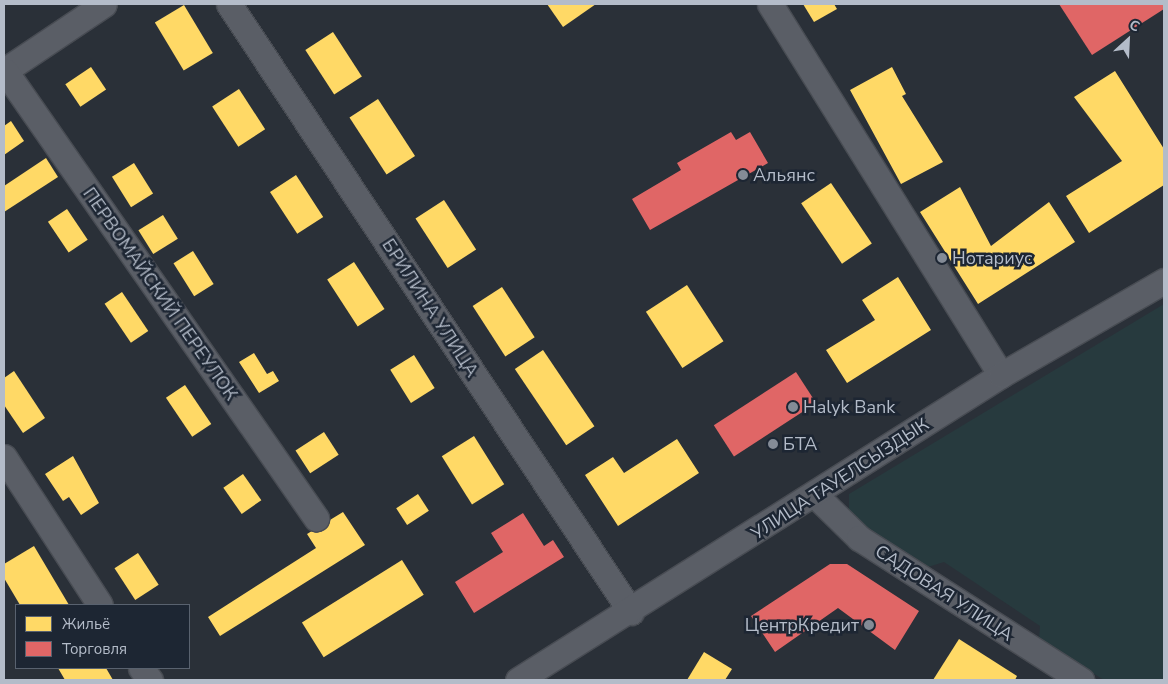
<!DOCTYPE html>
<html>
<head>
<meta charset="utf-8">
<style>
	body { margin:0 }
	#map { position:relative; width:1168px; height:684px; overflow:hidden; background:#2a3038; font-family:"Nunito Sans",sans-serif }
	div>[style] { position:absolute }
	.green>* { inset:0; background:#273a3e }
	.homes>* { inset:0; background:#ffd966; transform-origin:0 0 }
	.shops>* { inset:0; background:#e06666; transform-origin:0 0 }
	.roads { filter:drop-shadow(1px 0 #484c53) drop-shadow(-1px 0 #484c53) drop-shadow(0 1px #484c53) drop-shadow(0 -1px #484c53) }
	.minor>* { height:25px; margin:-12.5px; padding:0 12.5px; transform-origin:12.5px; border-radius:12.5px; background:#5a5e66 }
	.dots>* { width:14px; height:14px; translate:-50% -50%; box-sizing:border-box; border:2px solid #1d2633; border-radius:50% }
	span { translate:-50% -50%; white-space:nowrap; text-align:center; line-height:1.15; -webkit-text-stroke:5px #1d2633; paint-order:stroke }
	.poi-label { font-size:18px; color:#b4bcc9 }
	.left { translate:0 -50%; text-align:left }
	.right { translate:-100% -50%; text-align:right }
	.street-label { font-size:18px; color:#b4bcc9 }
	.frame { position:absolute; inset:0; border:5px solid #b4bcc9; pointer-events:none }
	.legend { position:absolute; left:15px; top:604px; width:175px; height:65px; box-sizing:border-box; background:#1d2633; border:1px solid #59626f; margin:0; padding:6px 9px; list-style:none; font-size:15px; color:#b4bcc9 }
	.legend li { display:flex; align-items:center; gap:10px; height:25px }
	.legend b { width:25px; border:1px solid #59626f }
	.north { position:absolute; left:1103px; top:15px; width:50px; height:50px; -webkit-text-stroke:4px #1d2633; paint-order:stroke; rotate:25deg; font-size:14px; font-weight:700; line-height:20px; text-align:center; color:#b4bcc9 }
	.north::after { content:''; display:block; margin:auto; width:18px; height:22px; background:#b4bcc9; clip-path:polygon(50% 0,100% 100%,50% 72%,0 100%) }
</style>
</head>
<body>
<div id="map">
	<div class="green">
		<i style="clip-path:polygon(1164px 304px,1164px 680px,1104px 680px,1039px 640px,1040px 626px,944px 562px,928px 567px,856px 521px,849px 511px,849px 494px)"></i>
	</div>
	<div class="homes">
		<i style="clip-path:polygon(547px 4px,596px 4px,563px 27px)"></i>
		<i style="clip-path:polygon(803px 4px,834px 4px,837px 9px,814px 22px)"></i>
		<i style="left:184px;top:5px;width:56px;height:34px;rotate:59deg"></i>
		<i style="left:333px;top:32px;width:53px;height:33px;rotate:57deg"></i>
		<i style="left:91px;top:67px;width:27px;height:31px;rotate:56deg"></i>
		<i style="clip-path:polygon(892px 67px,906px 94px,902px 96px,943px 162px,901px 184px,850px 90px)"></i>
		<i style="clip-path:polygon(1115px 71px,1164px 149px,1164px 185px,1089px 233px,1066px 196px,1122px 161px,1074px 97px)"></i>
		<i style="left:239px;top:89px;width:48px;height:32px;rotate:57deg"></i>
		<i style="left:378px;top:99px;width:68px;height:34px;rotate:57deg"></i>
		<i style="clip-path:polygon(11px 121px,24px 141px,4px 155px,4px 126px)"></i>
		<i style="clip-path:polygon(46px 158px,58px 177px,4px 212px,4px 186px)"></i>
		<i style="left:134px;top:163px;width:36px;height:26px;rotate:58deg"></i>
		<i style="left:296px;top:175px;width:50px;height:31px;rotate:57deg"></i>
		<i style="left:831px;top:183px;width:73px;height:36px;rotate:56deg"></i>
		<i style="clip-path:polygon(960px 187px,991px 246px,1049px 202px,1075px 242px,978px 304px,920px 212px)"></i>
		<i style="left:444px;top:200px;width:59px;height:34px;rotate:57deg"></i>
		<i style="left:67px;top:209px;width:37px;height:23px;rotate:56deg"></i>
		<i style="left:163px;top:215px;width:28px;height:29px;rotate:58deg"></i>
		<i style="left:193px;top:251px;width:39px;height:23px;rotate:58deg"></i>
		<i style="left:354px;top:262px;width:56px;height:32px;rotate:57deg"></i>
		<i style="clip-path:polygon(898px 277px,931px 330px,847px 383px,826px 350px,875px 320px,862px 300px)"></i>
		<i style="left:687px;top:285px;width:67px;height:49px;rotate:57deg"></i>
		<i style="left:502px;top:287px;width:60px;height:35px;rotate:57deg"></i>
		<i style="left:122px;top:292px;width:47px;height:21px;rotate:56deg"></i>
		<i style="left:543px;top:350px;width:92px;height:34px;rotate:56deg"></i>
		<i style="clip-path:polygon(254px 353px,267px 374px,273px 371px,279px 381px,259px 393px,239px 362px)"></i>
		<i style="left:414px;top:355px;width:39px;height:28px;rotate:58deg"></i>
		<i style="clip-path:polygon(14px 371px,45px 418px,23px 433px,4px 405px,4px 378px)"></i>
		<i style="left:185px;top:385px;width:47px;height:23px;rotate:56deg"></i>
		<i style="left:324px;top:432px;width:27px;height:34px;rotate:57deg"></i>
		<i style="left:474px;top:436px;width:57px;height:38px;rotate:58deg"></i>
		<i style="clip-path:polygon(677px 439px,699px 473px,618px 526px,585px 475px,613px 457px,624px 473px)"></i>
		<i style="clip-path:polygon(73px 456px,99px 503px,81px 515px,69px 497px,63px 501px,45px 474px)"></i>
		<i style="left:243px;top:474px;width:32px;height:24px;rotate:55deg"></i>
		<i style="left:418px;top:494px;width:20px;height:26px;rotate:57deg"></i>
		<i style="clip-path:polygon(343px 512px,365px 545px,220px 636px,208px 617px,316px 548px,307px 534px)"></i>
		<i style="clip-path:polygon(34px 546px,69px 605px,20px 605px,4px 578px,4px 564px)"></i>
		<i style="left:138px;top:553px;width:38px;height:28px;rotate:57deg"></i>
		<i style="left:402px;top:560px;width:41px;height:118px;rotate:58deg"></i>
		<i style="clip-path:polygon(959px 639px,1017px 676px,1015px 680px,933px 680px)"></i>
		<i style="clip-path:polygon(704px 652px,732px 669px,725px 680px,687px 680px)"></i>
		<i style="clip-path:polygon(58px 668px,106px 668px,113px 680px,65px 680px)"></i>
	</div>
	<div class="shops">
		<i style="clip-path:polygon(1059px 4px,1164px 4px,1164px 9px,1092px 55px)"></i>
		<i style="clip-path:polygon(731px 132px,736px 140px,750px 132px,768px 163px,650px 230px,632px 199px,681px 170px,677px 163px)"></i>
		<i style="left:796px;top:372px;width:37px;height:98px;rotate:57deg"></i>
		<i style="clip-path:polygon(523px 513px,544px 546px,553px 540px,564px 557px,474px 613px,455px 582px,503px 552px,491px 533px)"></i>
		<i style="clip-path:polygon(830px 564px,847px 564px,919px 611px,895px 650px,838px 608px,775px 652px,751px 616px)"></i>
	</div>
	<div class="roads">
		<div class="minor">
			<i style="left:229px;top:4px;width:729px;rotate:56.53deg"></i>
			<i style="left:770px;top:4px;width:437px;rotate:58.1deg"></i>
			<i style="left:4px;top:71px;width:120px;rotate:-33.8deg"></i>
			<i style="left:5px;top:71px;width:545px;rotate:55.17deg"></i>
			<i style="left:4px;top:457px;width:176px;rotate:57deg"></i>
			<i style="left:815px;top:495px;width:62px;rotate:44.3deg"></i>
			<i style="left:859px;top:538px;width:264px;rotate:32.6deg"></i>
			<i style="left:141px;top:668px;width:15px;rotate:53deg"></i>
			<i style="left:518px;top:680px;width:571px;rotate:-32.27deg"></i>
			<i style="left:1001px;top:375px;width:188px;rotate:-30deg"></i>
		</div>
	</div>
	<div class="dots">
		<i style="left:743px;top:175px;background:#848b96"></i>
		<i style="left:942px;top:258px;background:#848b96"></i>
		<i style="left:793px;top:407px;background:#848b96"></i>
		<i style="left:773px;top:444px;background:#848b96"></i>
		<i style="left:869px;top:625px;background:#848b96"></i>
	</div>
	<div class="poi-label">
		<span class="left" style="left:753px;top:175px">Альянс</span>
		<span class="left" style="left:952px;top:258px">Нотариус</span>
		<span class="left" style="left:803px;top:407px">Halyk Bank</span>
		<span class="left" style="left:783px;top:444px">БТА</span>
		<span class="right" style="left:859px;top:625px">ЦентрКредит</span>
	</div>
	<div class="street-label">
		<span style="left:160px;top:294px;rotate:55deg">ПЕРВОМАЙСКИЙ ПЕРЕУЛОК</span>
		<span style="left:430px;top:308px;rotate:57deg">БРИЛИНА УЛИЦА</span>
		<span style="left:840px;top:479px;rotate:-33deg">УЛИЦА ТАУЕЛСЫЗДЫК</span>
		<span style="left:944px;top:593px;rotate:33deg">САДОВАЯ УЛИЦА</span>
	</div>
	<div class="frame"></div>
	<ul class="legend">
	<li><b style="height:14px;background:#ffd966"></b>Жильё</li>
	<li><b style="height:14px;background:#e06666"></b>Торговля</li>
	</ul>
	<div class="north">С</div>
</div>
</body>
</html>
